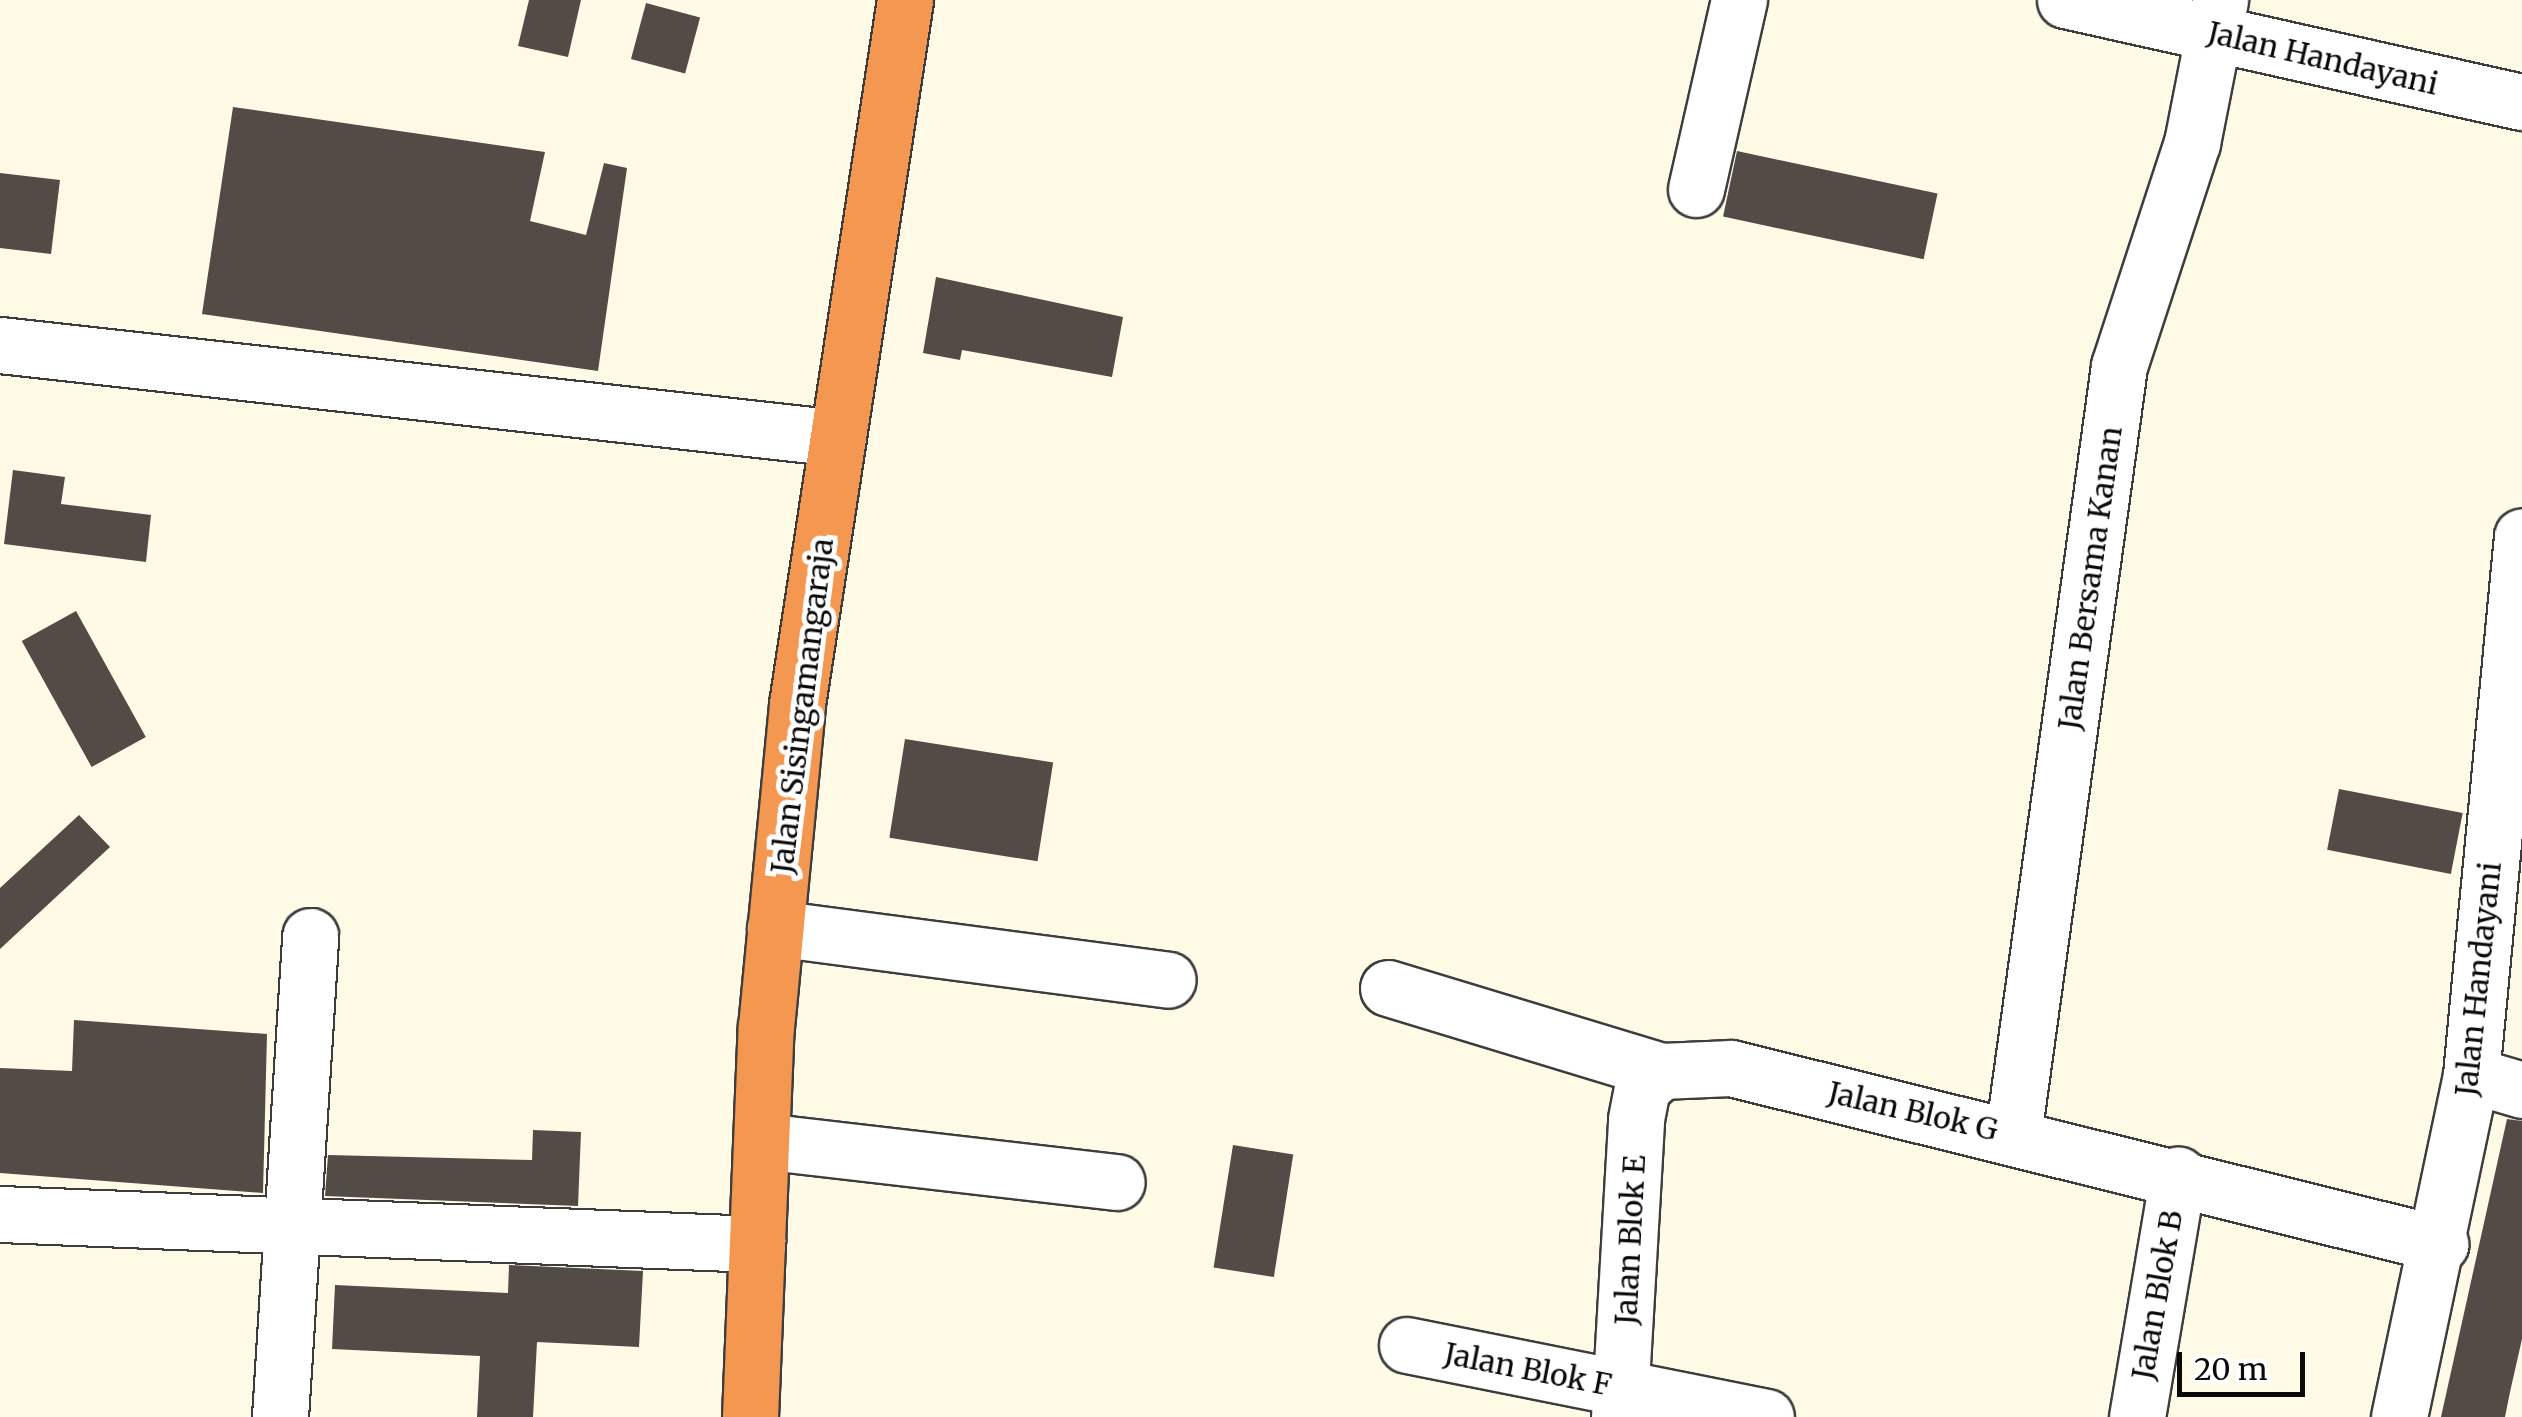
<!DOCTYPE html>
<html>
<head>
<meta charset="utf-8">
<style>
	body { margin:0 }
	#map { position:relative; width:2522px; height:1417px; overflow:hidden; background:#fffae6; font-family:Merriweather,serif }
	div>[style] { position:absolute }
	.building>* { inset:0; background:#524b46; transform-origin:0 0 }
	.roads { filter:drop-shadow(2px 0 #3d3d3d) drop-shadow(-2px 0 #3d3d3d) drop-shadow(0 2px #3d3d3d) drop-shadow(0 -2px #3d3d3d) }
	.minor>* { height:55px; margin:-27.5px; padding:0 27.5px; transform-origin:27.5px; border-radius:27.5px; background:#fff }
	.highway>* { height:55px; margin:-27.5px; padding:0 27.5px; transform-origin:27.5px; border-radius:27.5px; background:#f49750 }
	span { translate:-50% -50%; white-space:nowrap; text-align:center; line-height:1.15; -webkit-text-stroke:10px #fff; paint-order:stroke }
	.street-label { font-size:30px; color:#0a0a0a }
	.scale { position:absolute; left:2177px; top:1352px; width:128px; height:45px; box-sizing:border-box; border:5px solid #0a0a0a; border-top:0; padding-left:12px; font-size:30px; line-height:35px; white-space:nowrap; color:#0a0a0a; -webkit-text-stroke:8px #fff; paint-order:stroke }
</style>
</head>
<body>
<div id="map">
	<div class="building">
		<i style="clip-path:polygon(529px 0,581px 0,568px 57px,518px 46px)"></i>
		<i style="left:646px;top:3px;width:56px;height:58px;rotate:15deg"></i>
		<i style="clip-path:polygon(233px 107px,545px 152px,530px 221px,586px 235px,604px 163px,627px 168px,598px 371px,202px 314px)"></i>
		<i style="left:1737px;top:151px;width:205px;height:67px;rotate:12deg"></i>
		<i style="clip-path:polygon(0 173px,60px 180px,51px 254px,0 248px)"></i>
		<i style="clip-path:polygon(936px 277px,1123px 317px,1112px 377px,962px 350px,960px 360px,923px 353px)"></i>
		<i style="clip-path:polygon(13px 470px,65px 477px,61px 504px,151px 515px,146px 562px,4px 544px)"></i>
		<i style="left:76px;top:611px;width:144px;height:62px;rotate:61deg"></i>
		<i style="left:905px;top:739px;width:150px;height:100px;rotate:9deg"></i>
		<i style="left:2339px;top:789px;width:126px;height:62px;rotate:11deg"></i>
		<i style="clip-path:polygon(79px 815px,110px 847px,0 949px,0 888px)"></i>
		<i style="clip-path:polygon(74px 1020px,267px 1034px,263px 1193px,0 1173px,0 1068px,72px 1071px)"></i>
		<i style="clip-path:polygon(2507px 1119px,2522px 1121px,2522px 1339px,2510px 1392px,2505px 1417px,2441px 1417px)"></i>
		<i style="clip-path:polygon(533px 1130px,581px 1132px,578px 1206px,325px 1196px,328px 1155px,532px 1160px)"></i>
		<i style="left:1233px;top:1145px;width:61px;height:124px;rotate:9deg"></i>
		<i style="clip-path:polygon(509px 1265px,643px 1271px,639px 1347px,537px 1342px,533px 1417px,477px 1417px,480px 1356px,332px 1349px,335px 1285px,508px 1293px)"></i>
	</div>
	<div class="roads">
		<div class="minor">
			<i style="left:2065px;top:0;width:468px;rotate:12.6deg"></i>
			<i style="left:1696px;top:189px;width:194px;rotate:-77.2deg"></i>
			<i style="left:0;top:345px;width:843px;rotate:6.33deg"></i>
			<i style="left:775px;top:928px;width:396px;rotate:7.5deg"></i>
			<i style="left:1388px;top:988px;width:285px;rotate:16.9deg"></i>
			<i style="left:1661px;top:1071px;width:70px;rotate:-2.5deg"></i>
			<i style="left:1731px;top:1068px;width:731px;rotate:13.94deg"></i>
			<i style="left:2471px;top:1075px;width:53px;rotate:16.4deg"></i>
			<i style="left:2013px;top:1135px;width:776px;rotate:-82.15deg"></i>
			<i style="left:2119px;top:366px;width:235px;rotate:-71.9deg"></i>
			<i style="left:2192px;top:143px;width:146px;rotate:-78.9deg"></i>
			<i style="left:762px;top:1141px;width:357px;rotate:6.6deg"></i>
			<i style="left:0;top:1214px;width:758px;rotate:2.27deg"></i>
			<i style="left:1407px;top:1345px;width:366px;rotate:11.3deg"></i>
			<i style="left:280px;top:1417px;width:482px;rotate:-86.4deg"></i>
			<i style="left:1619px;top:1417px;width:298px;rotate:-86.7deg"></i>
			<i style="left:1636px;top:1119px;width:32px;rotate:-79deg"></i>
			<i style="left:1642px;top:1088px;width:25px;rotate:-42deg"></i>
			<i style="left:2137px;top:1417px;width:246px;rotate:-80.4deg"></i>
			<i style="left:2399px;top:1417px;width:349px;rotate:-78.1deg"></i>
			<i style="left:2471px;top:1075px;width:541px;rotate:-84.59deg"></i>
		</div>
		<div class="highway">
			<i style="left:750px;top:1417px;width:390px;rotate:-87.7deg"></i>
			<i style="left:766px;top:1027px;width:324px;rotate:-84.5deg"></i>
			<i style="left:797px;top:704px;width:712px;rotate:-81.28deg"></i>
		</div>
	</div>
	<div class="street-label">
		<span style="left:2323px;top:58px;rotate:13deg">Jalan Handayani</span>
		<span style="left:2090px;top:578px;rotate:-82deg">Jalan Bersama Kanan</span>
		<span style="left:802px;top:706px;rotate:-83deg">Jalan Sisingamangaraja</span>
		<span style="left:2478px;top:979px;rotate:-84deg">Jalan Handayani</span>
		<span style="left:1913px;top:1111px;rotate:13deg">Jalan Blok G</span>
		<span style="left:1630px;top:1240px;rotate:-87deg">Jalan Blok E</span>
		<span style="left:2157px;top:1295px;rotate:-80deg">Jalan Blok B</span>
		<span style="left:1528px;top:1369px;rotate:11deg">Jalan Blok F</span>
	</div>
	<div class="scale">20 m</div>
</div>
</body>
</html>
